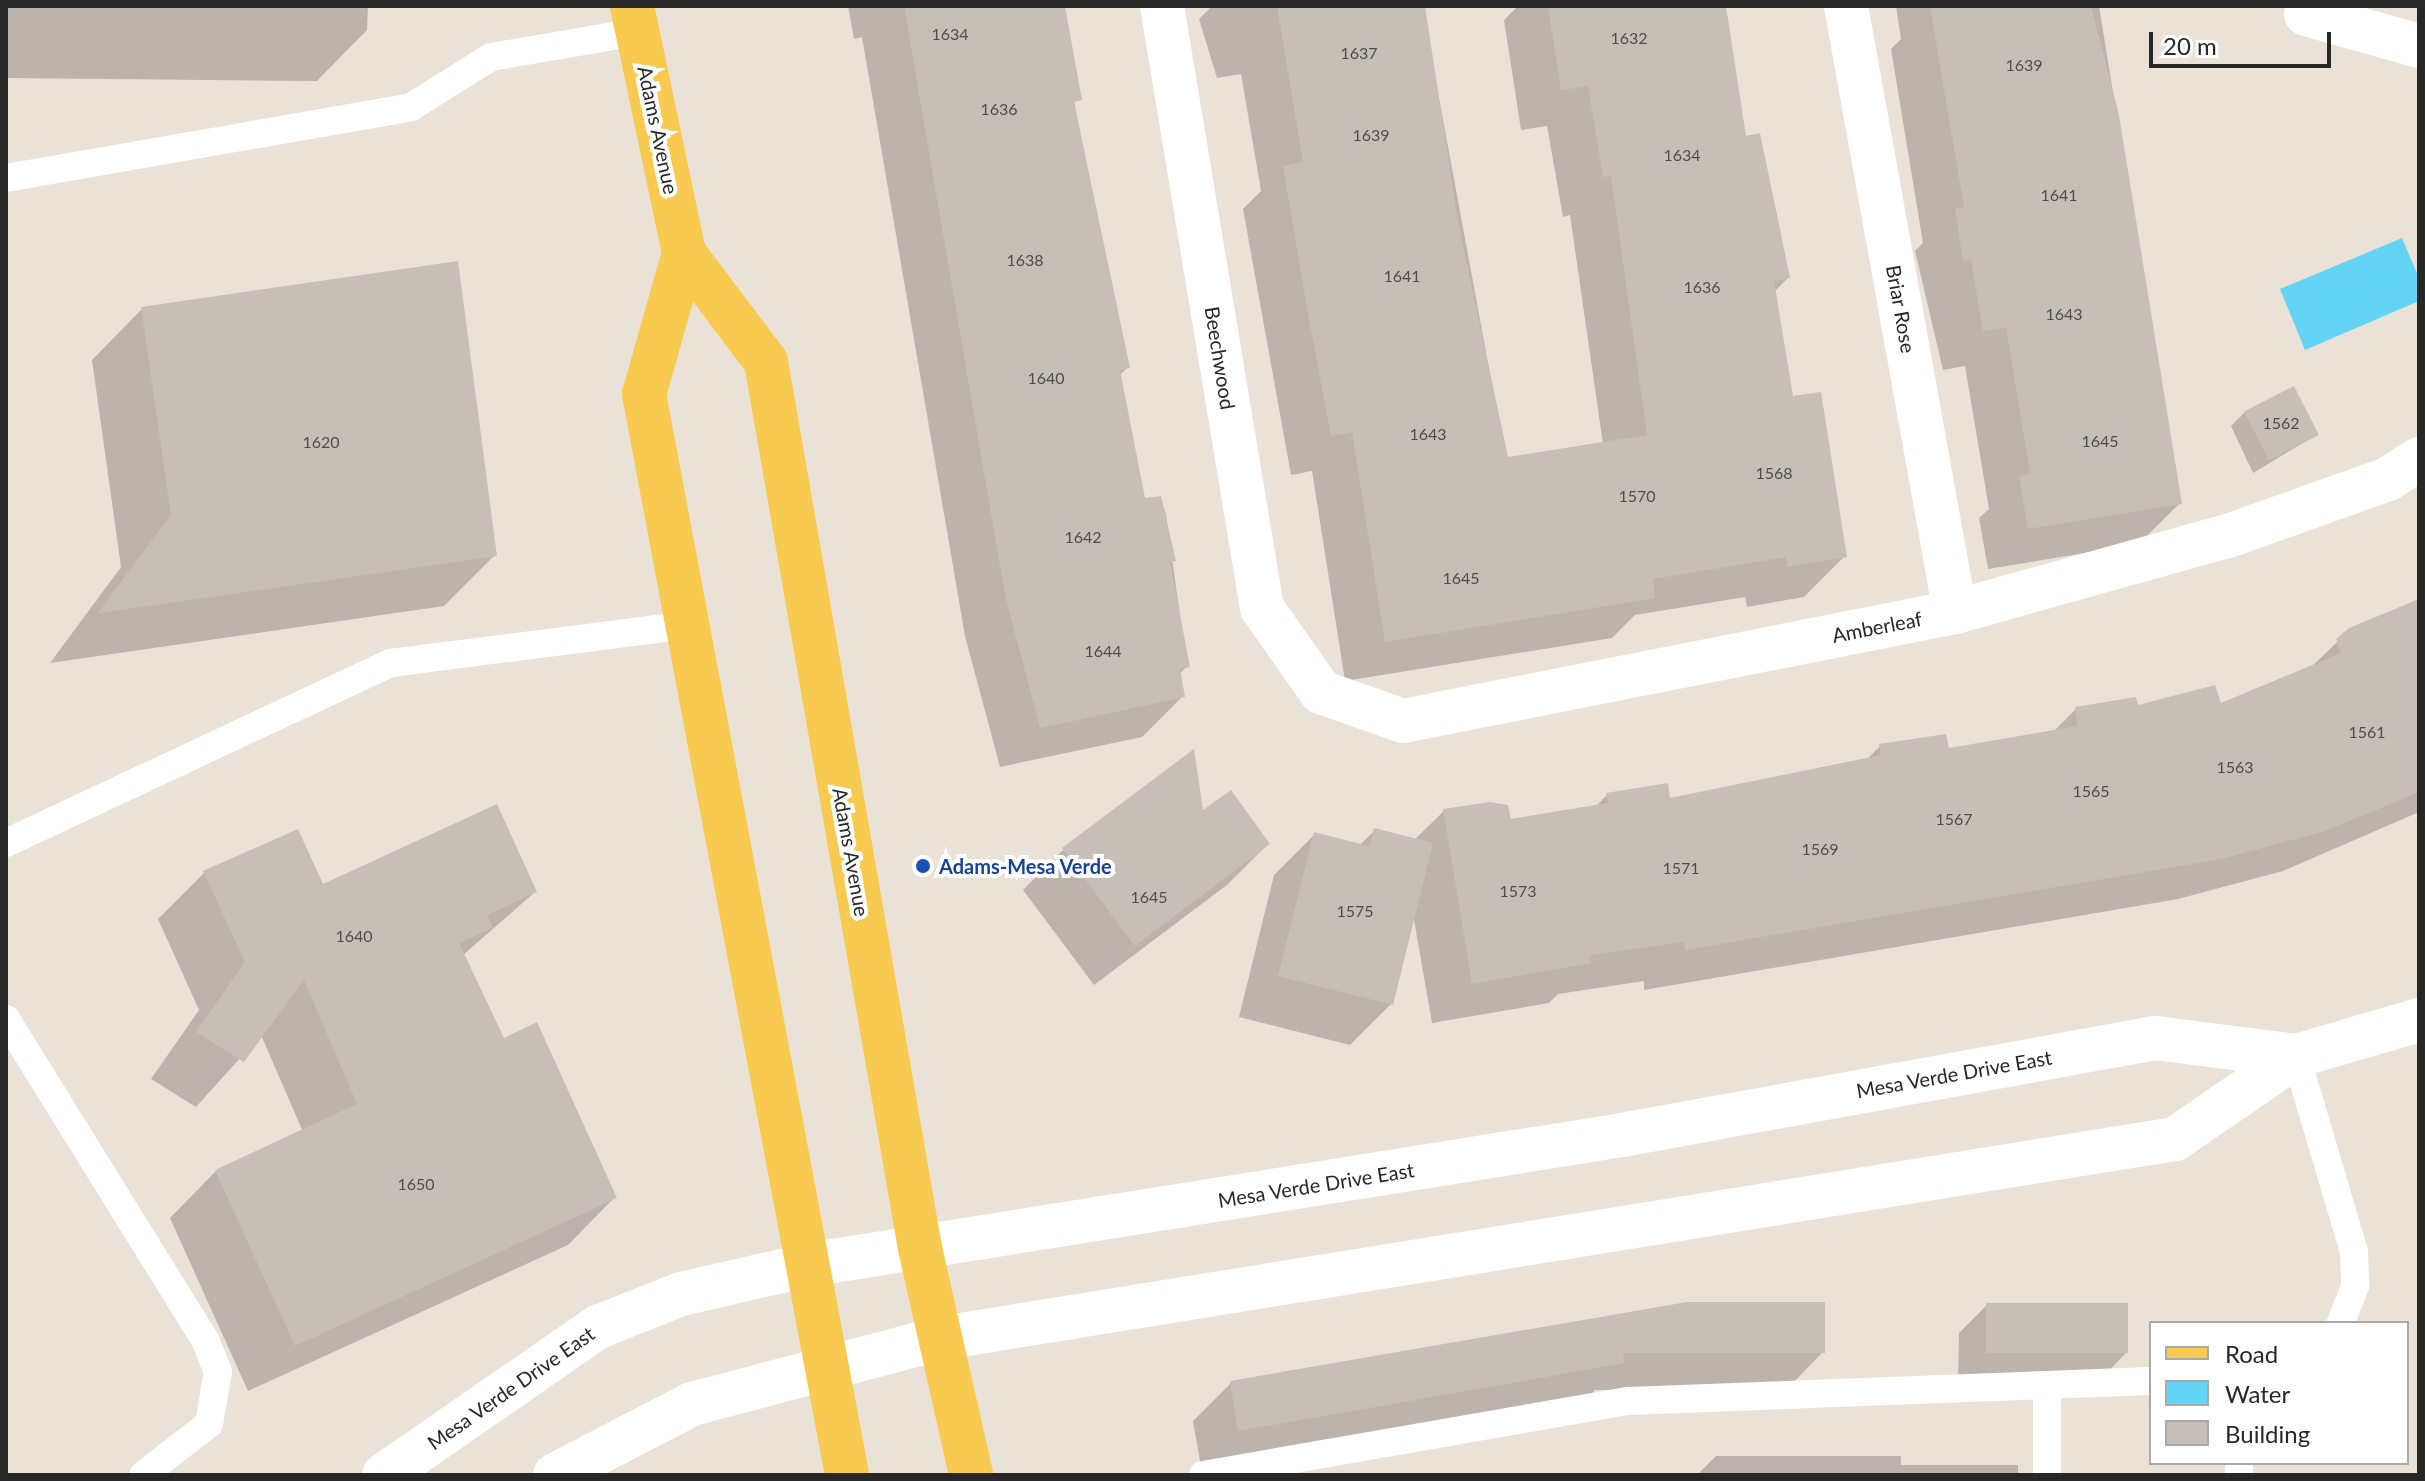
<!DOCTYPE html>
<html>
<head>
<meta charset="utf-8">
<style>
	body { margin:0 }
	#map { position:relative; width:2425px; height:1481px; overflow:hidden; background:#ebe2d7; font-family:Lato,sans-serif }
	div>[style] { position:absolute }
	.water>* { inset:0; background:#63d4f5 }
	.shadow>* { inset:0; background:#0003 }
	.building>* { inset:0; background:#c6bfb8; transform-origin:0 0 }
	.service>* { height:28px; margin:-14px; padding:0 14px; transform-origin:14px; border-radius:14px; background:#fff }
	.minor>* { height:44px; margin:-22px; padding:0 22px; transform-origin:22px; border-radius:22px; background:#fff }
	.tertiary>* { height:44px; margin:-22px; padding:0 22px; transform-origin:22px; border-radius:22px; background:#fff }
	.primary>* { height:44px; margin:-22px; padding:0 22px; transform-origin:22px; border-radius:22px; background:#f8ca4f }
	.dots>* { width:22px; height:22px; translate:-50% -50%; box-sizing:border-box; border:4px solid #fff; border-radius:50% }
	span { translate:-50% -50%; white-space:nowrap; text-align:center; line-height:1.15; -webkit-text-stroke:8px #fff; paint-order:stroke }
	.number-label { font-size:16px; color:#4f4d4b }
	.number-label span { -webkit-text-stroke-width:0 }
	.street-label { font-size:20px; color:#272727 }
	.transit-label { font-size:20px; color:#164399; font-weight:700 }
	.left { translate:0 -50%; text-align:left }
	.frame { position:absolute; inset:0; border:8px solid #272727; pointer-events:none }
	.legend { position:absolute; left:2149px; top:1321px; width:260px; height:144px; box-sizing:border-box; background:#fff; border:2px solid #a9a9a9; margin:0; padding:10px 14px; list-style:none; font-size:24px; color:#272727 }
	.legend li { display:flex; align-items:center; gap:16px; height:40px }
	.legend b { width:40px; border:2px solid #a9a9a9 }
	.scale { position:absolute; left:2149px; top:32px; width:182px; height:36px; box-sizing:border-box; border:4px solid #272727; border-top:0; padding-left:10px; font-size:24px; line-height:28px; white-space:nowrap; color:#272727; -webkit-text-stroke:6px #fff; paint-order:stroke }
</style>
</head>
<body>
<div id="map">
	<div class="water">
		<i style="clip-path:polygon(2402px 238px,2419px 278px,2419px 301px,2305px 350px,2280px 289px)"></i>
	</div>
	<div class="shadow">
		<i style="clip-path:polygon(6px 6px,368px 6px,367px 30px,317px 81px,6px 78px)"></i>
		<i style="clip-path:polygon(848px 6px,1061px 6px,1088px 196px,1128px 367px,1119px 376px,1143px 501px,1160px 498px,1166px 514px,1187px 666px,1179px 675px,1183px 696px,1142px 737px,1000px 767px,965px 636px,862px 37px,854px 39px)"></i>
		<i style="clip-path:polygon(1212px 6px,1422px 6px,1506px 460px,1603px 444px,1570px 215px,1563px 217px,1547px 126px,1521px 130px,1504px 20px,1518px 6px,1717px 6px,1745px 138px,1759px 136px,1777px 215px,1788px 278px,1774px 292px,1791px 399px,1845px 556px,1804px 597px,1747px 607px,1745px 597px,1635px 615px,1612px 638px,1345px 681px,1312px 471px,1291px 475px,1243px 209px,1261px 191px,1241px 74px,1217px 78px,1199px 19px)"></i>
		<i style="clip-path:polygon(1896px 6px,2099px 6px,2180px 503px,2139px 544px,1988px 569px,1979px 518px,1989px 509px,1965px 366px,1943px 370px,1915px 251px,1923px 243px,1891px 49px,1901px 39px)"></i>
		<i style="clip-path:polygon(142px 309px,495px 555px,444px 606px,50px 663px,121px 567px,92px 360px)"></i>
		<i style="clip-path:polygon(2245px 412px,2316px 435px,2253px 473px,2231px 426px)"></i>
		<i style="clip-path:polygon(2419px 599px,2419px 812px,2283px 871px,2178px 899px,1644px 990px,1644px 981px,1558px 994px,1549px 1003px,1432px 1023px,1413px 914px,1391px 1004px,1350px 1045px,1239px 1017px,1274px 875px,1314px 835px,1359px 846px,1374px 831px,1414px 840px,1444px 811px,1510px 821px,1595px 807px,1607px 795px,1668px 800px,1866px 760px,1880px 746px,1947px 750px,2053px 732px,2076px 709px,2219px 705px,2311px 667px,2350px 630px)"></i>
		<i style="clip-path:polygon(1202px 813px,1268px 844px,1227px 885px,1094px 985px,1023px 890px,1063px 850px)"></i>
		<i style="clip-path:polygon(204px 873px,322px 887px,535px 892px,463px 955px,503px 1040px,614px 1198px,568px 1245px,248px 1391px,170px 1218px,216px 1171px,303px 1132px,261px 1035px,196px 1107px,151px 1079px,199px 1010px,158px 919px)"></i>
		<i style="clip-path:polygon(1687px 1304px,1823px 1352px,1786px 1390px,1595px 1390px,1585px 1400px,1201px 1467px,1193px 1421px,1231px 1383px)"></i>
		<i style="clip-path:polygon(1987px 1305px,2126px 1353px,2098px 1382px,1958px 1381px,1959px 1333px)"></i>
		<i style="clip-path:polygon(1716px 1456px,1901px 1456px,1901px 1465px,2018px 1465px,2018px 1475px,1697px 1475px)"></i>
	</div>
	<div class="building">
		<i style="clip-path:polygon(904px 6px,1065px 6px,1082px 100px,1074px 102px,1130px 368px,1120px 370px,1145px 498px,1161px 496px,1176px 561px,1170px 562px,1190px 667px,1180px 669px,1185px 697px,1040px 728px,1005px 595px)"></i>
		<i style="clip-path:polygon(1277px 6px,1425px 6px,1458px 222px,1508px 457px,1647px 435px,1611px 176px,1603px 177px,1588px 86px,1561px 90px,1548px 6px,1726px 6px,1746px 136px,1760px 133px,1790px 278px,1774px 281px,1793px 396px,1821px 392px,1847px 557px,1787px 567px,1786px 557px,1653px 579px,1655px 598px,1385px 642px,1352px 432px,1331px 436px,1308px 314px,1283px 166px,1303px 162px)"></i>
		<i style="clip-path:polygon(1930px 6px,2091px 6px,2119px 115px,2182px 504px,2028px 529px,2019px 476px,2030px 474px,2006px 327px,1983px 331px,1971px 260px,1963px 261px,1955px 208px,1964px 207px)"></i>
		<i style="clip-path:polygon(458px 261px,497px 556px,98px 613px,171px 515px,141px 307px)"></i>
		<i style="left:2294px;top:386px;width:55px;height:56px;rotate:63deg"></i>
		<i style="clip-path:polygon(2419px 599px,2419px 792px,2325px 831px,2221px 859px,1685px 950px,1684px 942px,1590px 955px,1591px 963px,1472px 984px,1443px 809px,1490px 802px,1508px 805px,1511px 819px,1608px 803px,1606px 793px,1668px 783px,1670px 798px,1881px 755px,1879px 744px,1946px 734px,1949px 748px,2077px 726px,2075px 707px,2136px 697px,2138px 705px,2215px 685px,2221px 703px,2341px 653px,2336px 639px,2349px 628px)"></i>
		<i style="clip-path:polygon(1194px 749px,1203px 810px,1231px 790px,1270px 844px,1135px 946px,1062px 848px)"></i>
		<i style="clip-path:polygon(497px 804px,537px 892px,487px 915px,493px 928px,459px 943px,504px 1038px,537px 1022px,617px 1198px,295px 1346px,215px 1170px,357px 1104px,304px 980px,244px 1062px,196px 1032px,245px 962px,203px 871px,298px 829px,323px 884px)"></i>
		<i style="clip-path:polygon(1374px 828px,1433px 843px,1393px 1005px,1278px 976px,1314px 832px,1369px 846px)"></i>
		<i style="clip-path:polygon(1687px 1302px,1825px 1302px,1825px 1353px,1623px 1353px,1625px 1363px,1238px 1431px,1230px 1381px)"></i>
		<i style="left:1986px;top:1303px;width:142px;height:50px"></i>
	</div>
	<div class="service">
		<i style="left:6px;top:178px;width:411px;rotate:-9.9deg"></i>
		<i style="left:411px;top:107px;width:94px;rotate:-32deg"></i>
		<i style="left:491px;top:57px;width:148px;rotate:-9.7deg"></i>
		<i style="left:6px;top:843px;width:425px;rotate:-25.1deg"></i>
		<i style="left:391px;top:663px;width:300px;rotate:-7.3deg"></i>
		<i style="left:6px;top:1019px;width:380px;rotate:58.2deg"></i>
		<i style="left:206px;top:1342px;width:32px;rotate:68deg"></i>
		<i style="left:218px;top:1372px;width:53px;rotate:99.8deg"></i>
		<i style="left:209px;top:1424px;width:83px;rotate:142.3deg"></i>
		<i style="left:2296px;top:1056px;width:204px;rotate:73.5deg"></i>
		<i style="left:2354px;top:1252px;width:34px;rotate:88deg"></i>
		<i style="left:2355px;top:1286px;width:40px;rotate:111deg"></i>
		<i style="left:2047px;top:1385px;width:90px;rotate:90deg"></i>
		<i style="left:2239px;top:1463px;width:12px;rotate:90deg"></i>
		<i style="left:1203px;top:1475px;width:432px;rotate:-9.9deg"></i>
		<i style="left:1629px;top:1401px;width:522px;rotate:-2.19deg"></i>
	</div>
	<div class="minor">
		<i style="left:1162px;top:6px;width:610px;rotate:80.57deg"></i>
		<i style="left:1262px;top:608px;width:103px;rotate:54.9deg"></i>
		<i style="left:1321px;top:692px;width:87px;rotate:19.5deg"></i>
		<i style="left:1403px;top:721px;width:563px;rotate:-11.17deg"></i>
		<i style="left:1955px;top:612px;width:283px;rotate:-15.6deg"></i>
		<i style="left:2228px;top:536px;width:170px;rotate:-19.6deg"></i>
		<i style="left:2388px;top:479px;width:37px;rotate:-33deg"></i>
		<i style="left:1846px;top:6px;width:616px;rotate:79.8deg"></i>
		<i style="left:2306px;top:14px;width:117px;rotate:15.8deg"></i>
	</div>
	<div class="tertiary">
		<i style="left:384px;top:1475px;width:260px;rotate:-34.7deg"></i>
		<i style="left:598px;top:1327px;width:89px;rotate:-21.7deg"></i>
		<i style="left:681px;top:1294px;width:130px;rotate:-12.9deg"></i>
		<i style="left:808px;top:1265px;width:824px;rotate:-9.07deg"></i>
		<i style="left:1622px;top:1135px;width:542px;rotate:-10.31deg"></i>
		<i style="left:2155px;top:1038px;width:142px;rotate:7.3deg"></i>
		<i style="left:555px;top:1475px;width:154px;rotate:-27.4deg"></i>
		<i style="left:692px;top:1404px;width:259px;rotate:-14.8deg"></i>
		<i style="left:942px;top:1338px;width:1249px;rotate:-9.17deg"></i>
		<i style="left:2175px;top:1139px;width:147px;rotate:-34.4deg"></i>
		<i style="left:2296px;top:1056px;width:128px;rotate:-16.3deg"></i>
	</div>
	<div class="primary">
		<i style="left:632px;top:6px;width:252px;rotate:78.1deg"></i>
		<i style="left:684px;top:253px;width:136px;rotate:53deg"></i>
		<i style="left:766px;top:362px;width:899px;rotate:80.14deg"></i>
		<i style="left:920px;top:1248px;width:233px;rotate:77.3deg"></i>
		<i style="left:684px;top:253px;width:147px;rotate:105.8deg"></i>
		<i style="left:644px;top:394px;width:1100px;rotate:79.36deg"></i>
	</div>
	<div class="dots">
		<i style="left:923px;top:866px;background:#1a4fb4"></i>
	</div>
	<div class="number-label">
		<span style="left:950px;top:34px">1634</span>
		<span style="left:1629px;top:38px">1632</span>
		<span style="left:1359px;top:53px">1637</span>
		<span style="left:2024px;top:65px">1639</span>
		<span style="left:999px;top:109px">1636</span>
		<span style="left:1371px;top:135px">1639</span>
		<span style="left:1682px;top:155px">1634</span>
		<span style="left:2059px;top:195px">1641</span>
		<span style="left:1025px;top:260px">1638</span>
		<span style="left:1402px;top:276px">1641</span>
		<span style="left:1702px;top:287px">1636</span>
		<span style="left:2064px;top:314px">1643</span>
		<span style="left:1046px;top:378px">1640</span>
		<span style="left:2281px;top:423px">1562</span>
		<span style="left:1428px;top:434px">1643</span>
		<span style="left:2100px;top:441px">1645</span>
		<span style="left:321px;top:442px">1620</span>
		<span style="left:1774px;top:473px">1568</span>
		<span style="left:1637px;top:496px">1570</span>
		<span style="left:1083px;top:537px">1642</span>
		<span style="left:1461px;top:578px">1645</span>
		<span style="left:1103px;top:651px">1644</span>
		<span style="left:2367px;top:732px">1561</span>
		<span style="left:2235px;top:767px">1563</span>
		<span style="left:2091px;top:791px">1565</span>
		<span style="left:1954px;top:819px">1567</span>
		<span style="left:1820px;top:849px">1569</span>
		<span style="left:1681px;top:868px">1571</span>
		<span style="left:1518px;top:891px">1573</span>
		<span style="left:1149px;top:897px">1645</span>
		<span style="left:1355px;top:911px">1575</span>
		<span style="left:354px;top:936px">1640</span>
		<span style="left:416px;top:1184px">1650</span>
	</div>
	<div class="street-label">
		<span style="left:658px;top:130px;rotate:78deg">Adams Avenue</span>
		<span style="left:1901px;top:309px;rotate:80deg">Briar Rose</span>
		<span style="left:1220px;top:358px;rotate:81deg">Beechwood</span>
		<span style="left:1877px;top:627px;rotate:-11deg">Amberleaf</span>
		<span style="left:851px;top:852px;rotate:80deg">Adams Avenue</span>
		<span style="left:1954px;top:1074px;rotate:-10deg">Mesa Verde Drive East</span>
		<span style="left:1316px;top:1185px;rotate:-9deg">Mesa Verde Drive East</span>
		<span style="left:511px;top:1388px;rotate:-35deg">Mesa Verde Drive East</span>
	</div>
	<div class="transit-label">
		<span class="left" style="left:939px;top:866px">Adams-Mesa Verde</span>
	</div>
	<div class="frame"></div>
	<ul class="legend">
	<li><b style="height:10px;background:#f8ca4f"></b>Road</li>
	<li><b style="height:22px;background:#63d4f5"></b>Water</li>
	<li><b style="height:22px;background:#c6bfb8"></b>Building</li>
	</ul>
	<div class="scale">20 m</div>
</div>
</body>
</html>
